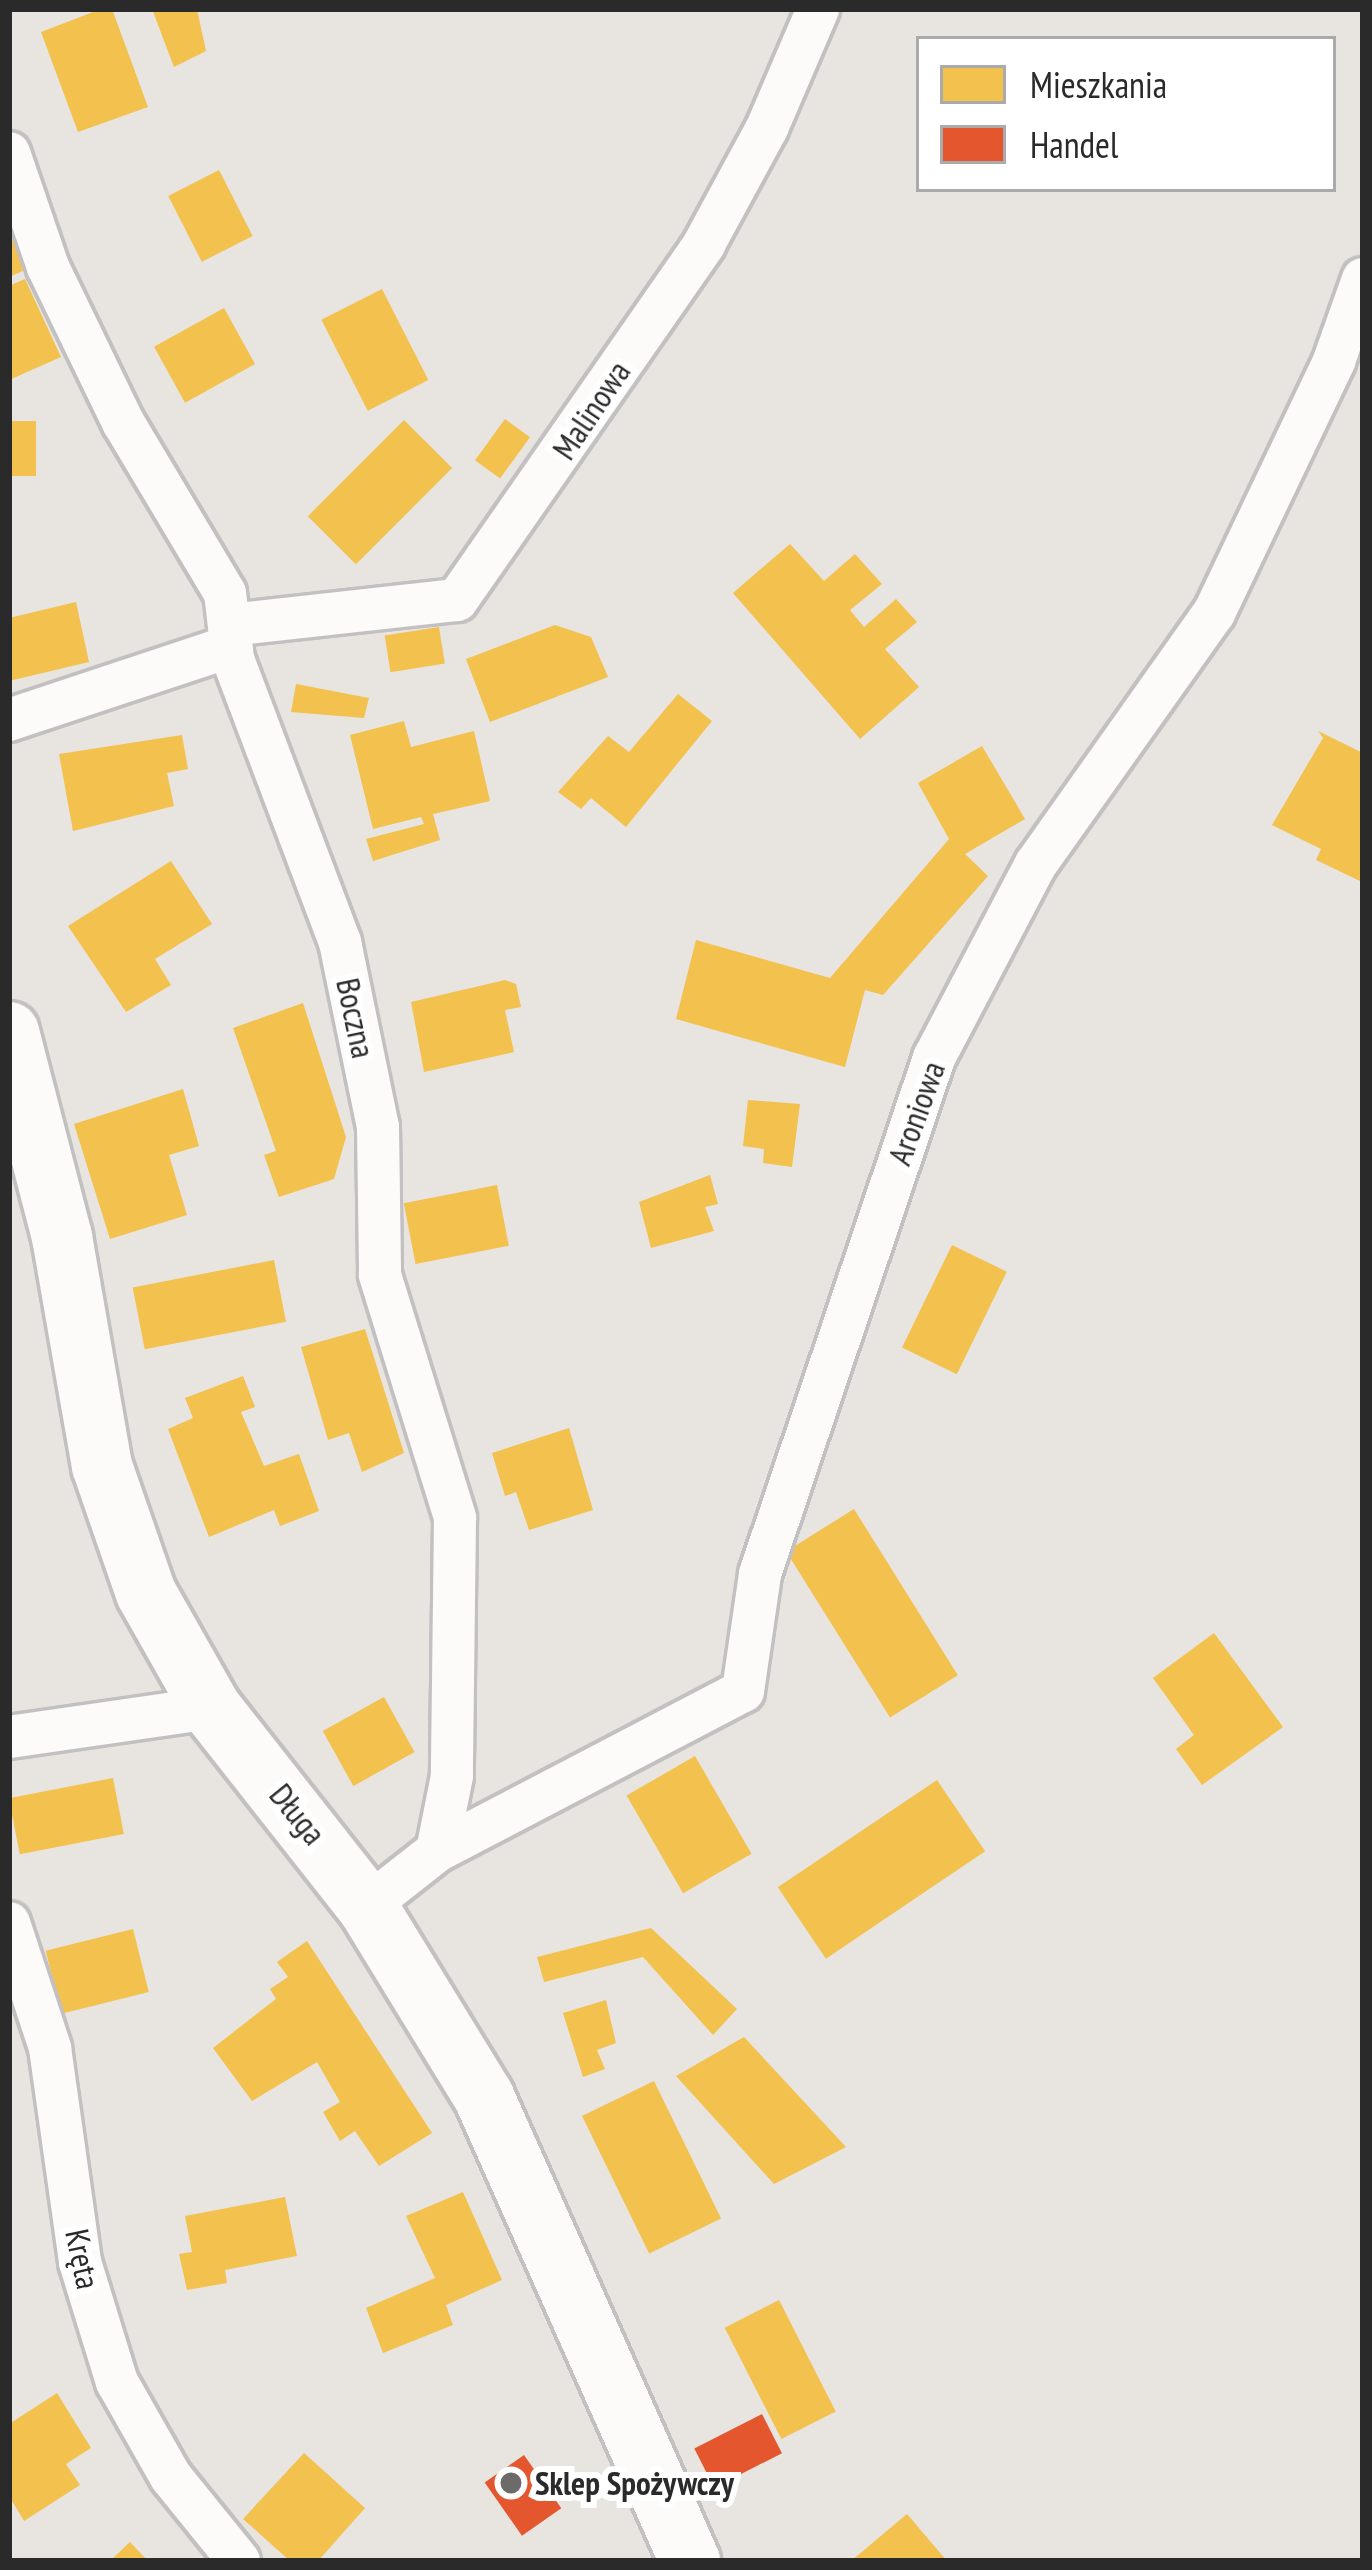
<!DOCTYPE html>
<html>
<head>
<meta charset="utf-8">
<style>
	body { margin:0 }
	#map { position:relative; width:1372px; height:2570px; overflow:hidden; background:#e8e4df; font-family:"PT Sans Narrow",sans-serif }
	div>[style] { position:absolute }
	.homes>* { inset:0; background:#f2c14e; transform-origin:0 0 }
	.shops>* { inset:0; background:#e4572e; transform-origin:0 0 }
	.roads { filter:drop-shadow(3px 0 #c2c0c1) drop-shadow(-3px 0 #c2c0c1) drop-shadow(0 3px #c2c0c1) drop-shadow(0 -3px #c2c0c1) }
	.street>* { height:42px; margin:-21px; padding:0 21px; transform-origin:21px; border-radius:21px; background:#fcfbfa }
	.secondary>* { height:60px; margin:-30px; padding:0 30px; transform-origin:30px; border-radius:30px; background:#fcfbfa }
	.dots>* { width:33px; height:33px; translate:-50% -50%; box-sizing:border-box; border:6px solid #fff; border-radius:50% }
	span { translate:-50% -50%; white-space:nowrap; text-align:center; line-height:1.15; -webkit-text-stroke:12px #fff; paint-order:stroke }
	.street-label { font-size:33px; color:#2a2a2a }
	.poi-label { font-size:33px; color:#2a2a2a; font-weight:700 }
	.left { translate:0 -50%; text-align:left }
	.frame { position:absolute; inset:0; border:12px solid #2a2a2a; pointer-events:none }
	.legend { position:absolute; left:916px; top:36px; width:420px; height:156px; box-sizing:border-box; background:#fff; border:3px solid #aaa; margin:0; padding:15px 21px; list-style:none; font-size:36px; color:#2a2a2a }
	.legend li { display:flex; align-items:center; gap:24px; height:60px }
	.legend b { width:60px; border:3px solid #aaa }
</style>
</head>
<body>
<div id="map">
	<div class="homes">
		<i style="clip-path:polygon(101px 9px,112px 9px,148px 107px,78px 132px,41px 32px)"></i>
		<i style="clip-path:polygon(152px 9px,197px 9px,206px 51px,174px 67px)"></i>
		<i style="left:219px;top:170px;width:74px;height:57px;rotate:63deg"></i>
		<i style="clip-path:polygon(9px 232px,25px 270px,9px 277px)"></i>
		<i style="clip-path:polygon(25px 279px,61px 357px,9px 380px,9px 286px)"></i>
		<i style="left:382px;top:289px;width:102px;height:68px;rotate:63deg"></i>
		<i style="left:224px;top:308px;width:64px;height:80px;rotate:61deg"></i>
		<i style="left:505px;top:419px;width:31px;height:51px;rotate:36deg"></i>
		<i style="left:404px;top:420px;width:68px;height:136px;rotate:45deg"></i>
		<i style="left:9px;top:421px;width:27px;height:55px"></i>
		<i style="clip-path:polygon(790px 544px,824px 581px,855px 554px,882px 584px,850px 610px,864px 627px,896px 599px,917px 622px,885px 649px,919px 687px,860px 739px,733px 593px)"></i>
		<i style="clip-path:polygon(76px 602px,89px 662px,9px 681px,9px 618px)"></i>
		<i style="clip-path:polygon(555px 625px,591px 637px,608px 677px,490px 722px,466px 659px)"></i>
		<i style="left:439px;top:627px;width:37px;height:55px;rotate:81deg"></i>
		<i style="clip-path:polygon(296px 684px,369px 698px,364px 718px,291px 712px)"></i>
		<i style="clip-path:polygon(678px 694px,712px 721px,626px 827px,591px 798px,581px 809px,558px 792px,608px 736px,629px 752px)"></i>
		<i style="clip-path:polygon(404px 721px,411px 747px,474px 731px,490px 801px,433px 814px,440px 840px,373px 861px,366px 839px,424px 824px,421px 817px,373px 829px,350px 735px)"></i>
		<i style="clip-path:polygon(1318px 731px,1363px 753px,1362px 882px,1316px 860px,1321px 849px,1272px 825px,1323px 738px)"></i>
		<i style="clip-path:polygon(182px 735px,188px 769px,167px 773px,174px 806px,73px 831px,59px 754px)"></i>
		<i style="clip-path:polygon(982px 746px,1025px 819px,965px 854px,988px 876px,883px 995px,865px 990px,845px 1067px,676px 1019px,696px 940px,830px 978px,949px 839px,918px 783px)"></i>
		<i style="clip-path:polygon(171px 861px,212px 924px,155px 959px,171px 985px,126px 1012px,68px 926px)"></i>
		<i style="clip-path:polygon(505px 980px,516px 984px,521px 1007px,505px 1010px,514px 1052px,424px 1072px,411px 1002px)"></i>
		<i style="clip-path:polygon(303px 1003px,346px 1137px,334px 1179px,279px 1197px,264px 1155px,276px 1151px,233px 1028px)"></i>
		<i style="clip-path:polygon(183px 1089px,199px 1146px,169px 1155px,187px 1215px,110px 1239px,74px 1124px)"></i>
		<i style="clip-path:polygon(748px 1100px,800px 1104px,792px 1167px,763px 1163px,764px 1149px,743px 1146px)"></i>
		<i style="clip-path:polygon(710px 1175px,718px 1204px,705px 1207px,714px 1231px,651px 1248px,639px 1202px)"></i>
		<i style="left:497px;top:1185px;width:62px;height:95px;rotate:79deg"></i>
		<i style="left:952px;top:1245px;width:61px;height:114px;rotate:26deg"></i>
		<i style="left:274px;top:1260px;width:63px;height:144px;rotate:79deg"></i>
		<i style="clip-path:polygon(365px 1329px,404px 1453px,362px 1472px,349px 1433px,328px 1440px,301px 1347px)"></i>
		<i style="clip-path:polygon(243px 1376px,255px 1407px,241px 1412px,264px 1466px,299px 1454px,319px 1511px,280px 1526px,274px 1510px,209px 1537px,168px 1429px,193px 1418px,185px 1398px)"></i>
		<i style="clip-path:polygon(569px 1428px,593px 1510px,529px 1530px,516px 1492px,505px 1496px,492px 1453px)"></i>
		<i style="left:854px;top:1509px;width:196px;height:80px;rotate:58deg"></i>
		<i style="clip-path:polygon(1214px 1633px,1283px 1727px,1202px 1785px,1176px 1749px,1194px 1735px,1153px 1678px)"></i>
		<i style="left:384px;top:1697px;width:63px;height:70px;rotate:61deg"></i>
		<i style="left:695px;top:1756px;width:113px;height:79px;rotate:60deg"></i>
		<i style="left:113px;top:1778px;width:57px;height:106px;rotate:79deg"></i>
		<i style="left:937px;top:1780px;width:86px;height:192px;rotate:56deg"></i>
		<i style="clip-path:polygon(651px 1928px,737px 2009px,713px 2035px,643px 1957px,544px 1982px,537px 1957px)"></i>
		<i style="left:133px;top:1929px;width:65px;height:90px;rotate:76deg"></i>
		<i style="clip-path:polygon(307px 1941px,432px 2133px,379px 2166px,355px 2131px,340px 2141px,323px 2112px,340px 2102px,317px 2062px,252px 2101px,213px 2048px,276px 1999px,270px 1989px,288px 1977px,277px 1962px)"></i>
		<i style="clip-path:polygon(606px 2000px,616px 2043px,597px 2050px,605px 2069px,583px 2077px,563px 2013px)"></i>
		<i style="clip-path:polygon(744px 2037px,846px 2147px,774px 2184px,676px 2076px)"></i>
		<i style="left:654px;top:2081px;width:153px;height:80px;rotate:64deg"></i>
		<i style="clip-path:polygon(463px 2192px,502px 2280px,446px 2305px,453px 2325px,383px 2353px,366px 2308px,435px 2278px,406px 2216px)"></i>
		<i style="clip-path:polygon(285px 2197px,297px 2256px,225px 2270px,227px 2283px,187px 2290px,179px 2254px,192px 2252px,185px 2216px)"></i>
		<i style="left:779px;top:2300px;width:125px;height:61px;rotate:63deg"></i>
		<i style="clip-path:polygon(57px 2393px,91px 2448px,66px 2464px,80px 2485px,24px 2521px,9px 2496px,9px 2424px)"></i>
		<i style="clip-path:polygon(304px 2453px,365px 2508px,318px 2561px,290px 2561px,243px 2519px)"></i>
		<i style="clip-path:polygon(907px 2514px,947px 2561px,851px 2561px)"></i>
		<i style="clip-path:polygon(130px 2542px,148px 2561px,110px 2561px)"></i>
	</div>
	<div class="shops">
		<i style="left:762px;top:2414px;width:44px;height:76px;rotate:63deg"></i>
		<i style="left:524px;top:2455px;width:65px;height:48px;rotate:55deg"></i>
	</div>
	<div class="roads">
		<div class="street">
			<i style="left:9px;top:153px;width:120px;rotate:71.1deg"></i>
			<i style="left:48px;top:267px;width:172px;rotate:64.2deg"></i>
			<i style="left:123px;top:422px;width:199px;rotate:59.2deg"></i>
			<i style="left:225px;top:593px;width:66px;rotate:83.1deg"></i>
			<i style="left:233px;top:659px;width:303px;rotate:69.3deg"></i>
			<i style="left:340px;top:942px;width:189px;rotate:78.4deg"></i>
			<i style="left:378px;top:1127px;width:148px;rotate:89.2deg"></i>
			<i style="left:380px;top:1275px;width:254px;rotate:72.8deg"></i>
			<i style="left:455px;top:1518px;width:258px;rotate:90.7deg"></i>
			<i style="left:452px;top:1776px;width:76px;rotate:101.3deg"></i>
			<i style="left:229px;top:625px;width:229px;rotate:-6.3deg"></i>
			<i style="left:457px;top:600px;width:433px;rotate:-55.2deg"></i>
			<i style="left:704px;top:244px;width:132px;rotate:-61.5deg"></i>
			<i style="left:767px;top:128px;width:129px;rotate:-66.8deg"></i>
			<i style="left:9px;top:720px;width:234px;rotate:-18.4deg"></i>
			<i style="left:9px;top:1737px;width:204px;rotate:-8.2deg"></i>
			<i style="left:367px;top:1906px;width:89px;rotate:-38.2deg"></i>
			<i style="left:437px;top:1851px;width:345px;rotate:-27.6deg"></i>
			<i style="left:743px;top:1691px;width:118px;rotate:-81.7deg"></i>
			<i style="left:760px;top:1574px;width:545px;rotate:-71.37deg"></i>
			<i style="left:934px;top:1058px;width:219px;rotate:-62.3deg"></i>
			<i style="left:1036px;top:864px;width:308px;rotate:-54.7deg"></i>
			<i style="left:1214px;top:613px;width:279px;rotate:-64.5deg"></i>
			<i style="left:1334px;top:361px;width:87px;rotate:-70.5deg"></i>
			<i style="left:9px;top:1923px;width:132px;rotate:71.8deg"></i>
			<i style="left:50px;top:2048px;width:216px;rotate:82deg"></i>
			<i style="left:80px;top:2262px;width:126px;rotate:72.9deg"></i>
			<i style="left:117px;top:2382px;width:109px;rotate:60.4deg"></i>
			<i style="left:171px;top:2477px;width:108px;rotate:51deg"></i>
		</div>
		<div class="secondary">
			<i style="left:9px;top:1032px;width:212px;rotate:75.5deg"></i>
			<i style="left:62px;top:1237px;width:232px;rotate:80.1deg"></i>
			<i style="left:102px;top:1466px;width:134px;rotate:70.9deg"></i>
			<i style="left:146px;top:1593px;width:132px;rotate:60.5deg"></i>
			<i style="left:211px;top:1708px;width:252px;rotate:51.8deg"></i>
			<i style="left:367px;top:1906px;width:224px;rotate:58.5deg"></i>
			<i style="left:484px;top:2097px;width:508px;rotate:66.06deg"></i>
		</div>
	</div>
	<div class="dots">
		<i style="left:511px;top:2483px;background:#6c6b69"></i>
	</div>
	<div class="street-label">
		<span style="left:591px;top:410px;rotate:-56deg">Malinowa</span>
		<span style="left:356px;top:1018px;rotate:78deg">Boczna</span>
		<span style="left:916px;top:1113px;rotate:-70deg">Aroniowa</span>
		<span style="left:298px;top:1814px;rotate:51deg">Długa</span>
		<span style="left:83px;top:2259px;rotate:78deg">Kręta</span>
	</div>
	<div class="poi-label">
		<span class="left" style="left:535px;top:2483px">Sklep Spożywczy</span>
	</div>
	<div class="frame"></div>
	<ul class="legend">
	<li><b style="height:33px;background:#f2c14e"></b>Mieszkania</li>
	<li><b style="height:33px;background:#e4572e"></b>Handel</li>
	</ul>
</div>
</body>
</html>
